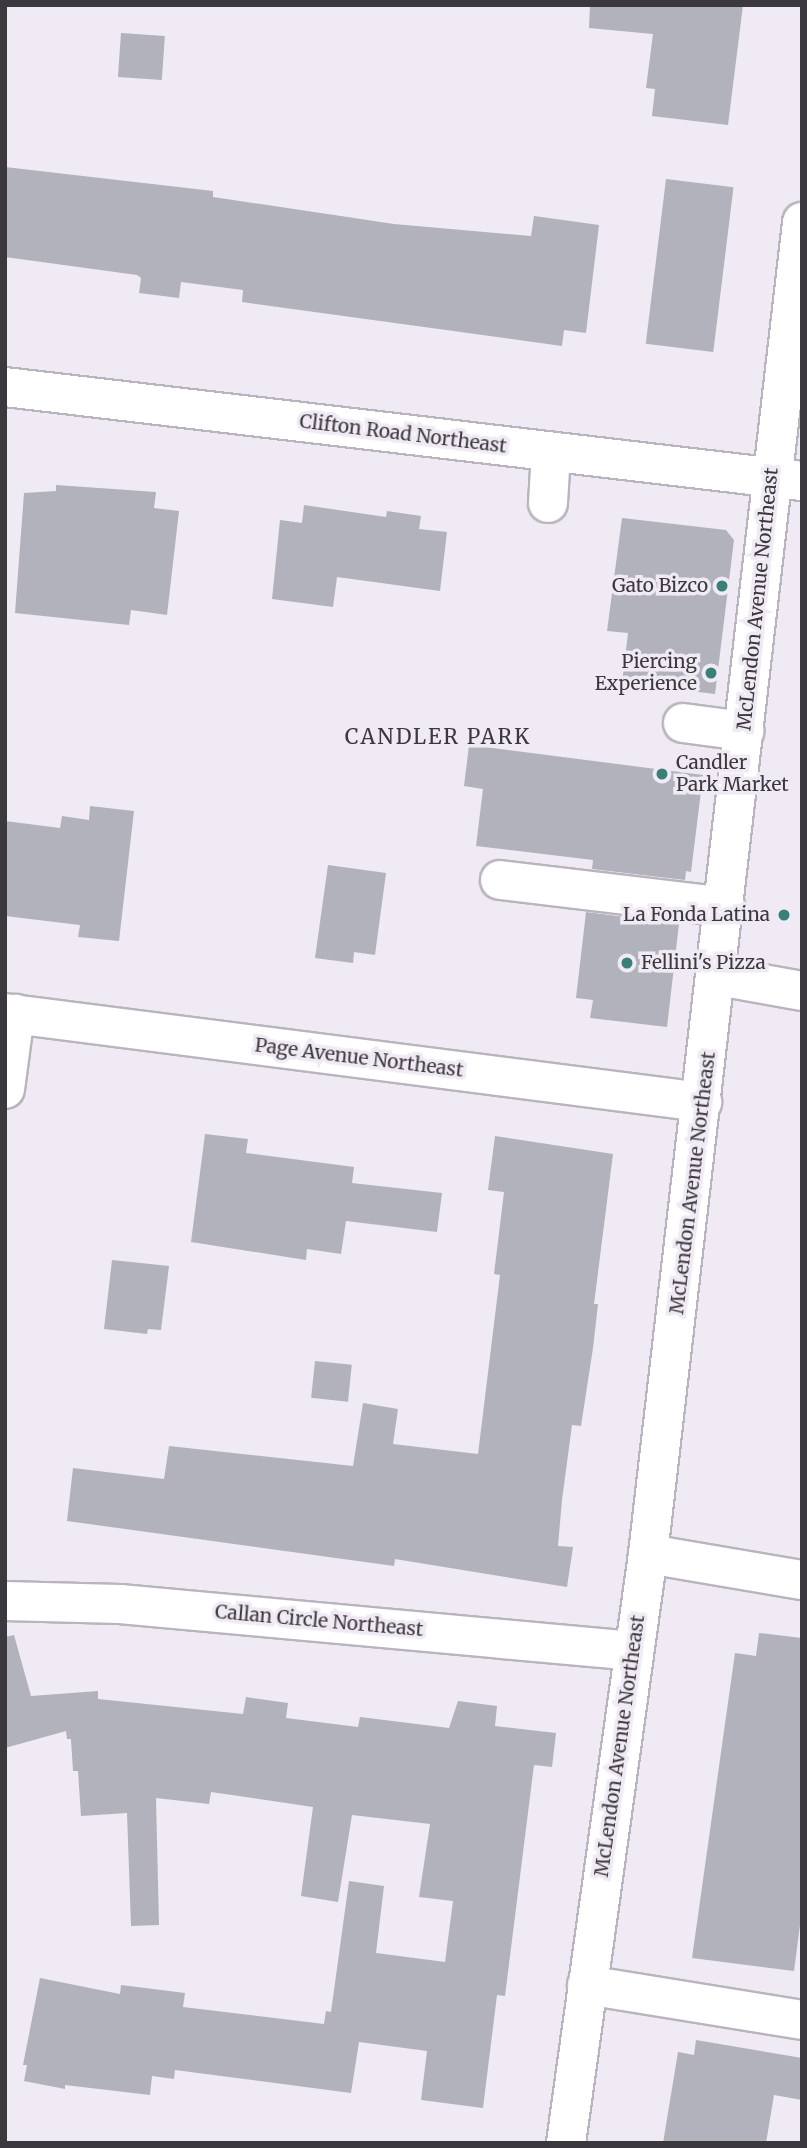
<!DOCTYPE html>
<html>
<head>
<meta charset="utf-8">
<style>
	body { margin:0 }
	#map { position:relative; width:807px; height:2148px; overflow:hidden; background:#efeaf3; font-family:Merriweather,serif }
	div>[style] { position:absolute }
	.building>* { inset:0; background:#b2b2bc; transform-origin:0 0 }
	.roads { filter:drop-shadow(2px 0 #b9b4bd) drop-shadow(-2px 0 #b9b4bd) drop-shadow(0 2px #b9b4bd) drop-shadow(0 -2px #b9b4bd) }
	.minor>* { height:38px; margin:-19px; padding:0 19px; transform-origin:19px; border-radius:19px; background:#fff }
	.dots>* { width:19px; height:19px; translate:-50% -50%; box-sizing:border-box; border:4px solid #efeaf3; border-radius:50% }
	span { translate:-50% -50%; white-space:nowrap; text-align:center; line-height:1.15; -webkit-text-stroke:7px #efeaf3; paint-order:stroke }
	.street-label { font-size:19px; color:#3b393d }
	.poi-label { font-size:19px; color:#3b393d }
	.right { translate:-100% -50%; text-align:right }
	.left { translate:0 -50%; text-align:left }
	.neighbourhood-label { font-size:21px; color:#3c383f; letter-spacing:2px }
	.frame { position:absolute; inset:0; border:7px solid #3b393d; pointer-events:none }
</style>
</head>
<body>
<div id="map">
	<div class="building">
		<i style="clip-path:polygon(590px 5px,743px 5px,728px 125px,652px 116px,655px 89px,646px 88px,653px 34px,589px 28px)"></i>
		<i style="left:121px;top:33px;width:44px;height:44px;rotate:4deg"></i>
		<i style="clip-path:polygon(5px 167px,213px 191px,213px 197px,394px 224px,531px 236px,534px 216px,599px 225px,586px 333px,564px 330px,562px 346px,242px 302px,243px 290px,181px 282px,179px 298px,139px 293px,141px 278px,137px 275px,5px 257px)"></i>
		<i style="left:666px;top:179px;width:68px;height:166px;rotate:7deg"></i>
		<i style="clip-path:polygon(56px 485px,156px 492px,154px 508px,179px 511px,167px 615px,131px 610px,129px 625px,15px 613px,24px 493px,56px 491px)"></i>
		<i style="clip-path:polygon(304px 505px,386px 517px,387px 511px,421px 516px,419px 529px,447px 532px,440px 591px,337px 577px,333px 607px,272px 599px,280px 520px,302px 523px)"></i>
		<i style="clip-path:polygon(622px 518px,726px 530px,734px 540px,715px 694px,622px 683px,628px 633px,607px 631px)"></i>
		<i style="clip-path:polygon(469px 745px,703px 775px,691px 872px,686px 871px,685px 880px,592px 869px,593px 860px,476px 846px,483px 789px,464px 786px)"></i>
		<i style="clip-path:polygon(90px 806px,134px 811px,119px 941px,78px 937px,80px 925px,5px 916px,5px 821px,60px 828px,62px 816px,89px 820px)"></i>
		<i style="clip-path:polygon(328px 865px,386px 873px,375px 955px,354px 952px,353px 963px,315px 958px)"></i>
		<i style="clip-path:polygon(586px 912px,679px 924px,667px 1027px,590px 1018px,593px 1000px,576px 998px)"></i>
		<i style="clip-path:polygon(205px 1134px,248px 1139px,246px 1153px,354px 1167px,352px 1183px,442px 1193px,437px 1232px,346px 1221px,341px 1254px,307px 1249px,306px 1260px,191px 1242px)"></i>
		<i style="clip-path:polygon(495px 1136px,613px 1154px,594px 1304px,598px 1304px,593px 1348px,581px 1426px,572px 1425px,562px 1500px,558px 1546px,573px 1547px,567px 1587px,395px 1559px,394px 1566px,67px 1521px,73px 1468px,164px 1479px,169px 1446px,353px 1466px,363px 1403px,398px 1409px,393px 1444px,478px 1454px,500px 1275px,494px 1274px,504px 1192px,488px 1190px)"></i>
		<i style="clip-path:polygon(112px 1260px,169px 1266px,161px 1330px,148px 1329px,147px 1334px,104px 1329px)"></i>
		<i style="left:315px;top:1361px;width:37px;height:37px;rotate:6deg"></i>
		<i style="clip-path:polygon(759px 1633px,802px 1638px,802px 1910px,794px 1971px,692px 1958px,735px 1653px,756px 1656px)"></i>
		<i style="clip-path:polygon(14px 1635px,31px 1696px,98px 1691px,98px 1699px,243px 1714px,246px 1697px,288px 1703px,286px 1718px,358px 1727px,360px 1717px,449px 1728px,458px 1701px,497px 1706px,495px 1726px,556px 1733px,552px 1767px,534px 1765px,505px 1996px,497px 1995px,483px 2108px,421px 2100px,427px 2051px,359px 2042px,351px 2093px,175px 2070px,174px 2079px,152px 2076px,150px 2095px,65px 2085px,65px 2089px,24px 2081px,27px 2065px,23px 2065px,40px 1978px,120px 1994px,121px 1985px,185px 1993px,183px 2007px,324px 2024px,326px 2011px,331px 2012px,349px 1881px,384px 1886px,376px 1953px,445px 1962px,453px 1901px,419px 1897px,430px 1824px,352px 1815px,338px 1902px,301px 1896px,313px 1807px,211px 1792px,209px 1804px,156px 1798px,159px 1925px,131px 1926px,127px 1813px,81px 1816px,78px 1771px,73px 1771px,71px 1739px,67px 1739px,66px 1731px,5px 1748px,5px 1637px)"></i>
		<i style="clip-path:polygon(696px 2040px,802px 2058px,802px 2100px,774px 2095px,766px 2143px,663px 2143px,678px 2052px,694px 2055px)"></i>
	</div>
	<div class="roads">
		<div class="minor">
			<i style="left:5px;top:387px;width:803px;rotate:6.73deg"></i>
			<i style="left:548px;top:503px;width:51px;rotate:-86.6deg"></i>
			<i style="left:683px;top:723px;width:62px;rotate:7.5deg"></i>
			<i style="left:500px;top:880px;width:227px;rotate:6.8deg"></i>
			<i style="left:718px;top:976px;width:85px;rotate:10.1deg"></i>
			<i style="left:5px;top:1013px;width:703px;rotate:7.28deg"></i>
			<i style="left:5px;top:1089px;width:76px;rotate:-82.4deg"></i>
			<i style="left:648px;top:1554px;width:156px;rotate:9.6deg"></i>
			<i style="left:5px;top:1601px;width:115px;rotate:1.5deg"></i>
			<i style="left:120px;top:1604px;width:515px;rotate:5.23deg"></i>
			<i style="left:587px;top:1985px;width:218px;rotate:9.2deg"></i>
			<i style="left:566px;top:2143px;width:595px;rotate:-82.07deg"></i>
			<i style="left:648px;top:1554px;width:1341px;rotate:-83.4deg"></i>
		</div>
	</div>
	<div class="dots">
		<i style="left:722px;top:586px;background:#3a8079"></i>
		<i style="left:711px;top:673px;background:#3a8079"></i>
		<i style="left:662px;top:774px;background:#3a8079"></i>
		<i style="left:784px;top:915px;background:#3a8079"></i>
		<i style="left:627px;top:963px;background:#3a8079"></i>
	</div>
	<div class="street-label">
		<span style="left:403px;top:434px;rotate:7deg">Clifton Road Northeast</span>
		<span style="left:758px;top:599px;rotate:-84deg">McLendon Avenue Northeast</span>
		<span style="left:359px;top:1058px;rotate:7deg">Page Avenue Northeast</span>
		<span style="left:693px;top:1183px;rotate:-83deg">McLendon Avenue Northeast</span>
		<span style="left:319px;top:1621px;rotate:5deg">Callan Circle Northeast</span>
		<span style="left:620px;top:1746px;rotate:-82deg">McLendon Avenue Northeast</span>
	</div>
	<div class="poi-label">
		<span class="right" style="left:708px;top:586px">Gato Bizco</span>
		<span class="right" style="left:697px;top:673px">Piercing<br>Experience</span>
		<span class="left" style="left:676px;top:774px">Candler<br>Park Market</span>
		<span class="right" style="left:770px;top:915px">La Fonda Latina</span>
		<span class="left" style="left:641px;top:963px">Fellini's Pizza</span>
	</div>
	<div class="neighbourhood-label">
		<span style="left:438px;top:737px">CANDLER PARK</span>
	</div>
	<div class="frame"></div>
</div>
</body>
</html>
